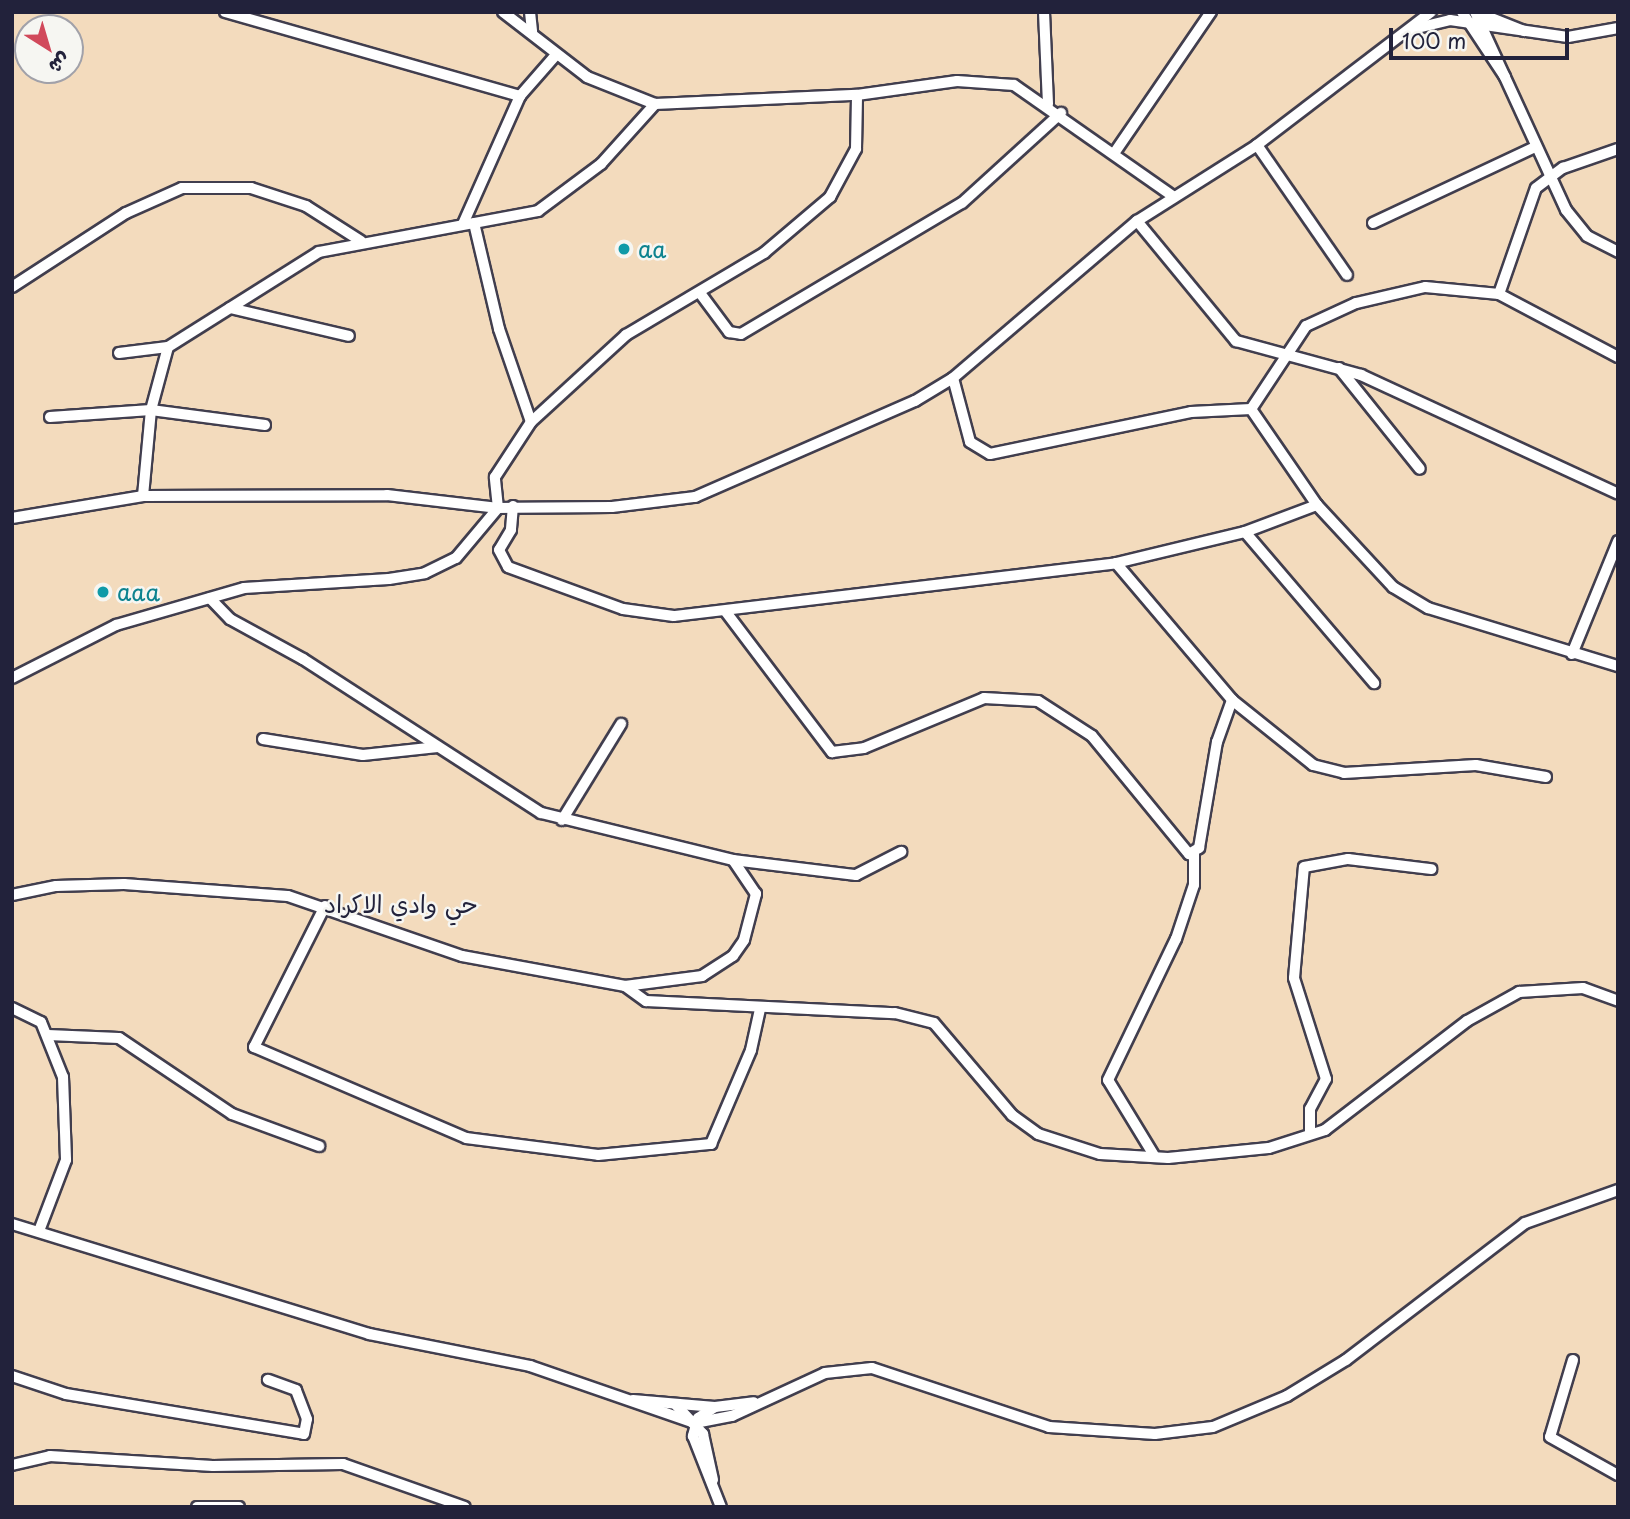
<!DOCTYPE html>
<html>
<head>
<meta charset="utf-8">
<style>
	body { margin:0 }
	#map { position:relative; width:1630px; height:1519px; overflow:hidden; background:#f3dbbd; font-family:"Playpen Sans","Playpen Sans Arabic",sans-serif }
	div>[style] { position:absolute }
	.roads { filter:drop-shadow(2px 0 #413e4e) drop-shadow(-2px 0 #413e4e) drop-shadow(0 2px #413e4e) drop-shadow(0 -2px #413e4e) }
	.minor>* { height:10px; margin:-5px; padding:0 5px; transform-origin:5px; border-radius:5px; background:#fff }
	.dots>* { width:19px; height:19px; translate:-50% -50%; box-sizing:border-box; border:4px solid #f6f6f2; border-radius:50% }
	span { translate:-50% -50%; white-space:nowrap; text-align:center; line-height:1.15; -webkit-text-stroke:5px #f6f6f2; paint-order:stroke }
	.culture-label { font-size:23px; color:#0d838f }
	.left { translate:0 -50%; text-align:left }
	.neighbourhood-label { font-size:24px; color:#22223b }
	.frame { position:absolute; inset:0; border:14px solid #22223b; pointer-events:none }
	.north { position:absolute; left:14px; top:14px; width:70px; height:70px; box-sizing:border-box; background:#f6f6f2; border:2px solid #a1a1a9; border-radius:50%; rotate:143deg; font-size:19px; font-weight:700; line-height:28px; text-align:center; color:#22223b }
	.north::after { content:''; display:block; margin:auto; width:24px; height:32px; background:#d1495b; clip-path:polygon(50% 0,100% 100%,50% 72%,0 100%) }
	.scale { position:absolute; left:1389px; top:28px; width:180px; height:32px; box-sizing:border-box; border:4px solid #22223b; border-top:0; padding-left:9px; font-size:21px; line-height:24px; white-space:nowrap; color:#22223b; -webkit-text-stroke:5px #f6f6f2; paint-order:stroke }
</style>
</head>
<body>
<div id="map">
	<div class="roads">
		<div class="minor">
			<i style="left:225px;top:12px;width:307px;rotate:15.9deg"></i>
			<i style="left:503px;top:12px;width:106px;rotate:37.7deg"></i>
			<i style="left:587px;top:77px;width:73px;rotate:21.7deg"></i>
			<i style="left:655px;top:104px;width:202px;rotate:-2.6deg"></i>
			<i style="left:857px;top:95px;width:101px;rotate:-8deg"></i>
			<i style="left:957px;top:81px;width:57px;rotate:4deg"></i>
			<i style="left:1014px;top:85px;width:195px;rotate:35deg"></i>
			<i style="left:530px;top:12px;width:20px;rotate:84deg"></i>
			<i style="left:1044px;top:12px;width:92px;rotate:87.5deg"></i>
			<i style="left:1462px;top:12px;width:78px;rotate:56.5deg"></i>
			<i style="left:1475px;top:12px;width:218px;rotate:65.3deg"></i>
			<i style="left:1566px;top:210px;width:33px;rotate:51deg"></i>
			<i style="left:1587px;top:236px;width:35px;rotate:27deg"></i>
			<i style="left:1476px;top:12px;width:52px;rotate:21.6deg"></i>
			<i style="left:1409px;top:30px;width:42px;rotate:-13.7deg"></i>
			<i style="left:1450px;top:20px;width:119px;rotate:8.2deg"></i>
			<i style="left:1568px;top:37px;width:51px;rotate:-10.2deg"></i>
			<i style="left:1257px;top:145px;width:158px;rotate:55.3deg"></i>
			<i style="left:1115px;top:152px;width:170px;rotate:-55.6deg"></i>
			<i style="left:1137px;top:221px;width:156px;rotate:50.5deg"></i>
			<i style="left:1236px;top:341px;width:130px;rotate:15.2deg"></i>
			<i style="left:1361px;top:375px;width:283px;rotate:24.8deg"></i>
			<i style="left:474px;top:223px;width:109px;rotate:76.7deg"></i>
			<i style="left:499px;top:329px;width:98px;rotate:71deg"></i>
			<i style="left:1373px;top:223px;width:179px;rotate:-25.1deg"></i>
			<i style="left:463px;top:224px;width:140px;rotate:-66deg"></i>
			<i style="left:520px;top:96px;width:53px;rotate:-48.8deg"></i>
			<i style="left:12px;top:287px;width:136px;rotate:-33deg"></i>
			<i style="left:126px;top:213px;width:61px;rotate:-24.1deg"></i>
			<i style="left:182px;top:188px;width:69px"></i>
			<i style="left:251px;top:188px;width:58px;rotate:18.1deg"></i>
			<i style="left:306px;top:206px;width:65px;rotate:32.5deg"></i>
			<i style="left:700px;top:293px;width:49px;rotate:53.4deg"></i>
			<i style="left:729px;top:332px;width:12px;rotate:9deg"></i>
			<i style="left:741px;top:334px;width:257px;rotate:-30.7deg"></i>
			<i style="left:962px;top:203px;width:134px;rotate:-42.3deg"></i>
			<i style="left:1499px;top:294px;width:112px;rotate:-70.8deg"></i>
			<i style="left:1536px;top:188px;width:34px;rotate:-37deg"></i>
			<i style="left:1563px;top:168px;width:58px;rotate:-19.1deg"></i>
			<i style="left:230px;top:308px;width:122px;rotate:13.2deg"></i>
			<i style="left:119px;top:353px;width:49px;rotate:-7deg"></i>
			<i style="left:1618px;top:357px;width:135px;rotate:-152.1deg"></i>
			<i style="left:1499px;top:294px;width:74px;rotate:-174.6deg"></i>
			<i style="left:1425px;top:287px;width:71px;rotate:166.9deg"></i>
			<i style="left:1356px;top:303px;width:55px;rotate:155.3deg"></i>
			<i style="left:1306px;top:326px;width:100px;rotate:123.5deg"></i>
			<i style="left:1251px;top:409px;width:116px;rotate:55.5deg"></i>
			<i style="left:1317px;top:505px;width:112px;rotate:47.2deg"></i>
			<i style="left:1393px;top:587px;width:41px;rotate:31deg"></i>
			<i style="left:1428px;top:608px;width:199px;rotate:17deg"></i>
			<i style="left:1339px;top:368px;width:129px;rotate:51.3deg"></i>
			<i style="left:953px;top:378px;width:66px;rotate:75.1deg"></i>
			<i style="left:970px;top:442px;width:23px;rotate:31deg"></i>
			<i style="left:990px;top:454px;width:205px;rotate:-11.8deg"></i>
			<i style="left:1191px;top:412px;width:60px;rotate:-2.9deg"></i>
			<i style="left:50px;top:417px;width:101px;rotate:-4deg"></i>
			<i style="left:151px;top:410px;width:115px;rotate:7.5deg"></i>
			<i style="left:143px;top:496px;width:86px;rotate:-84.7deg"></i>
			<i style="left:151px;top:410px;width:65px;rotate:-74.9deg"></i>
			<i style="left:168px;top:347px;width:178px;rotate:-32.2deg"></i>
			<i style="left:319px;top:252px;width:223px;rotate:-10.6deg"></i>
			<i style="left:538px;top:211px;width:79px;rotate:-36.7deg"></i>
			<i style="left:601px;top:164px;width:81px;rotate:-48deg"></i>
			<i style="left:513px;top:506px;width:24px;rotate:95deg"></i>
			<i style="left:511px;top:530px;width:23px;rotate:121deg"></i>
			<i style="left:499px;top:550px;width:19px;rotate:62deg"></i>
			<i style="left:508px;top:567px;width:122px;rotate:20.1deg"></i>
			<i style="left:623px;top:609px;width:51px;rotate:7.8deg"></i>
			<i style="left:674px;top:616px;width:445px;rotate:-6.8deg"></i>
			<i style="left:1116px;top:563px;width:133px;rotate:-13.5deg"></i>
			<i style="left:1245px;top:532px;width:77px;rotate:-20.6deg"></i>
			<i style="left:12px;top:518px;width:133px;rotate:-9.5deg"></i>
			<i style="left:143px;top:496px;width:244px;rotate:-0.2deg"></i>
			<i style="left:387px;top:495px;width:112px;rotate:6.7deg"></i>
			<i style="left:498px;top:508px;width:114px;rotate:-0.5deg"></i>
			<i style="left:612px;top:507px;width:84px;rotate:-6.9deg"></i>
			<i style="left:695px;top:497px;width:240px;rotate:-23.6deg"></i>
			<i style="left:915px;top:401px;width:44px;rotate:-31.2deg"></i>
			<i style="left:953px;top:378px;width:242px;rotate:-40.5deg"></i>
			<i style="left:1137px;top:221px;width:142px;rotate:-32.3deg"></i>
			<i style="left:1257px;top:145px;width:219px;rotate:-37.4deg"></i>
			<i style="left:1245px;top:532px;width:199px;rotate:49.5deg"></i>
			<i style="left:1116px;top:563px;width:180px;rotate:49.7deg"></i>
			<i style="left:1232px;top:700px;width:104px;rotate:38.7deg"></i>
			<i style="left:1313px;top:765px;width:32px;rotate:14deg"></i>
			<i style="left:1344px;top:773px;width:132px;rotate:-3.5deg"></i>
			<i style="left:1476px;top:765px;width:71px;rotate:9.7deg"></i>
			<i style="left:726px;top:612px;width:176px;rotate:52.9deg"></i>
			<i style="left:832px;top:752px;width:32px;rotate:-7deg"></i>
			<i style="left:864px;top:748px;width:130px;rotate:-22.6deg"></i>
			<i style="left:984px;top:698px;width:54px;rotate:3.2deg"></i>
			<i style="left:1038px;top:701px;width:64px;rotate:32.9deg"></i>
			<i style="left:1092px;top:736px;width:153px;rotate:50.6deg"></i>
			<i style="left:1189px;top:854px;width:12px;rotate:-31deg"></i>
			<i style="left:1199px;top:848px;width:108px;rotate:-80.4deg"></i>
			<i style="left:1217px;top:742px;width:45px;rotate:-70.3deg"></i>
			<i style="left:1572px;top:654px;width:122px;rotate:-67.8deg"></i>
			<i style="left:12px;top:678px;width:117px;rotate:-27deg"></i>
			<i style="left:116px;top:625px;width:133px;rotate:-16.1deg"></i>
			<i style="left:244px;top:588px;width:145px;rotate:-3.6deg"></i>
			<i style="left:389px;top:579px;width:36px;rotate:-9deg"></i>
			<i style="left:425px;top:573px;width:34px;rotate:-26deg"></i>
			<i style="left:456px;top:558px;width:65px;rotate:-50deg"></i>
			<i style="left:498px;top:508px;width:31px;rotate:-96deg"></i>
			<i style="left:495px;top:477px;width:66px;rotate:-56.8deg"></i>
			<i style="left:531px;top:422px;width:129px;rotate:-42.5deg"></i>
			<i style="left:626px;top:335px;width:161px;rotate:-30.7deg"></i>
			<i style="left:764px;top:253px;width:87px;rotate:-40.3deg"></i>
			<i style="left:830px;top:197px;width:55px;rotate:-61.6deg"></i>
			<i style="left:856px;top:149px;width:54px;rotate:-88.9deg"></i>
			<i style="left:263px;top:739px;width:101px;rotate:9.1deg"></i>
			<i style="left:363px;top:755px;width:75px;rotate:-6.1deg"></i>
			<i style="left:562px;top:820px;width:113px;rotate:-58.4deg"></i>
			<i style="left:733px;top:860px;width:124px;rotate:7deg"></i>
			<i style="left:856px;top:875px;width:51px;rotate:-27.1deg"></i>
			<i style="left:12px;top:895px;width:45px;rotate:-11.6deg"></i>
			<i style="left:56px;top:886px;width:68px;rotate:-1.7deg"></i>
			<i style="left:124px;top:884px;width:164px;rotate:4.2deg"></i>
			<i style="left:288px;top:896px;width:184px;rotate:19deg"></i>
			<i style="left:462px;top:956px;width:166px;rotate:10.4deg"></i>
			<i style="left:625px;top:986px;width:78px;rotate:-7.4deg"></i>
			<i style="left:702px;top:976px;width:37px;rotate:-33deg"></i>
			<i style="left:733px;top:956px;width:19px;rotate:-55deg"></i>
			<i style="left:744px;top:940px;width:48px;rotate:-75.4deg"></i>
			<i style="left:756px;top:894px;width:41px;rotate:-124.1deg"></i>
			<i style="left:733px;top:860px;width:198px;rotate:-166.2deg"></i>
			<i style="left:541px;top:813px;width:283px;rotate:-147.1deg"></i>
			<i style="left:303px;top:659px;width:83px;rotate:-151.3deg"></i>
			<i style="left:230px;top:619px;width:29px;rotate:-134deg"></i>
			<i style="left:325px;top:906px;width:158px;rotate:116.7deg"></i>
			<i style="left:254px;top:1047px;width:231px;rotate:23.2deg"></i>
			<i style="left:466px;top:1138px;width:133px;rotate:7.3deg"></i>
			<i style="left:598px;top:1155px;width:114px;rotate:-5.6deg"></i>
			<i style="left:711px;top:1144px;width:102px;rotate:-66.9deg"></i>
			<i style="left:751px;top:1050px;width:42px;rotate:-77.6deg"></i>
			<i style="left:625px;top:986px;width:26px;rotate:36deg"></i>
			<i style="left:646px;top:1001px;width:249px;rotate:2.8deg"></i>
			<i style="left:895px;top:1013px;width:40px;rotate:14.4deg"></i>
			<i style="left:934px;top:1023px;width:121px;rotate:49.7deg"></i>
			<i style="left:1012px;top:1115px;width:32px;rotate:36deg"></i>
			<i style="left:1038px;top:1134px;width:65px;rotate:17.9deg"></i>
			<i style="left:1100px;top:1154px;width:68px;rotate:3.4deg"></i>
			<i style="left:1168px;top:1158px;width:101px;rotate:-5.7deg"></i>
			<i style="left:1269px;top:1148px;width:59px;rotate:-17.8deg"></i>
			<i style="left:1325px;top:1130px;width:179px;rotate:-37.5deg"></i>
			<i style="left:1467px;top:1021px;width:60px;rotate:-29.1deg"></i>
			<i style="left:1519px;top:992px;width:64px;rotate:-3.6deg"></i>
			<i style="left:1583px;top:988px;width:37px;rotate:20deg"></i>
			<i style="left:12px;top:1008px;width:32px;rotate:26deg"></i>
			<i style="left:41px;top:1022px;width:59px;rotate:68.2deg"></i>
			<i style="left:63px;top:1077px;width:83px;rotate:87.9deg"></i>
			<i style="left:66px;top:1160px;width:76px;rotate:110.8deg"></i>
			<i style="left:48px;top:1035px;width:71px;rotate:2.4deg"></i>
			<i style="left:119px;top:1038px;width:136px;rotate:33.9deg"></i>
			<i style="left:232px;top:1114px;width:93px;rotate:20.2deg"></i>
			<i style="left:1310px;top:1134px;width:25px;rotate:-90deg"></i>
			<i style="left:1310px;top:1109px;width:34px;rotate:-62deg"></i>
			<i style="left:1326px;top:1079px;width:106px;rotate:-107.6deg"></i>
			<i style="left:1294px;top:978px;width:111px;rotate:-84.9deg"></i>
			<i style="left:1304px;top:867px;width:45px;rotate:-10.3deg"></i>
			<i style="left:1348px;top:859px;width:84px;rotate:6.9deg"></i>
			<i style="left:1155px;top:1157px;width:90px;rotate:-121.4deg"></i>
			<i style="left:1108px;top:1080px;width:157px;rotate:-64.3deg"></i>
			<i style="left:1176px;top:939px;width:57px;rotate:-71.6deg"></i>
			<i style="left:1194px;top:885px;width:32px;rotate:-90deg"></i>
			<i style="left:12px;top:1224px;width:374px;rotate:17.1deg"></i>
			<i style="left:369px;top:1334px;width:164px;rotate:11.2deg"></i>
			<i style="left:530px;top:1366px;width:175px;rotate:19.1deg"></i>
			<i style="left:695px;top:1423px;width:38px;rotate:-11deg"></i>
			<i style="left:732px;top:1416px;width:102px;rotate:-24.8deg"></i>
			<i style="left:825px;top:1373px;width:47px;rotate:-6.1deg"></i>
			<i style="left:872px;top:1368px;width:187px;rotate:18.4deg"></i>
			<i style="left:1049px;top:1427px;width:106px;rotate:3.8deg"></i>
			<i style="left:1155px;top:1434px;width:58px;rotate:-6.9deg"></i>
			<i style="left:1213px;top:1427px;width:80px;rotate:-22.7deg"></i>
			<i style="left:1287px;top:1396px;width:69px;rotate:-31.4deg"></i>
			<i style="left:1346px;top:1360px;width:225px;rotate:-37.4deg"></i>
			<i style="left:1525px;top:1223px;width:99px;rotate:-19.5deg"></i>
			<i style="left:1573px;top:1360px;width:80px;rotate:106.6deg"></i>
			<i style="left:1550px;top:1437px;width:78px;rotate:29.2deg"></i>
			<i style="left:12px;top:1376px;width:57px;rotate:18.4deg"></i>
			<i style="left:66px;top:1394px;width:241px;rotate:9.5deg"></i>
			<i style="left:304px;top:1434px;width:15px;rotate:-79deg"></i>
			<i style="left:307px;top:1419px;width:31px;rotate:-111deg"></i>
			<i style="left:296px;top:1390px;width:30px;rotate:-160deg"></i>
			<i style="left:633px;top:1400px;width:82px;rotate:4.9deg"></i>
			<i style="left:715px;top:1407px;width:39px;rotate:-7deg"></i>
			<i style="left:676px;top:1405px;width:40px;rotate:47deg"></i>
			<i style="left:703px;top:1434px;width:47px;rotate:77.7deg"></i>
			<i style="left:715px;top:1407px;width:20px;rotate:147deg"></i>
			<i style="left:698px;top:1418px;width:19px;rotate:106deg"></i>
			<i style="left:693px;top:1436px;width:76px;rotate:68.5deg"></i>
			<i style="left:12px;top:1465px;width:39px;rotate:-13deg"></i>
			<i style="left:50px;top:1456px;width:163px;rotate:3.5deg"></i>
			<i style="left:213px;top:1466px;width:130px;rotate:-0.9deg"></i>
			<i style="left:343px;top:1464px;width:129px;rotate:19.4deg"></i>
			<i style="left:197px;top:1507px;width:42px"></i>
		</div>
	</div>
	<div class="dots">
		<i style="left:624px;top:249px;background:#0f9aa8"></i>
		<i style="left:103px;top:592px;background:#0f9aa8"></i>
	</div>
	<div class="culture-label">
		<span class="left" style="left:638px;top:249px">aa</span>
		<span class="left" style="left:117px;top:592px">aaa</span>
	</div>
	<div class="neighbourhood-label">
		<span style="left:401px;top:904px">حي وادي الاكراد</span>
	</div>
	<div class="frame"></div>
	<div class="north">ش</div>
	<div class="scale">100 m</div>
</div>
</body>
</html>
